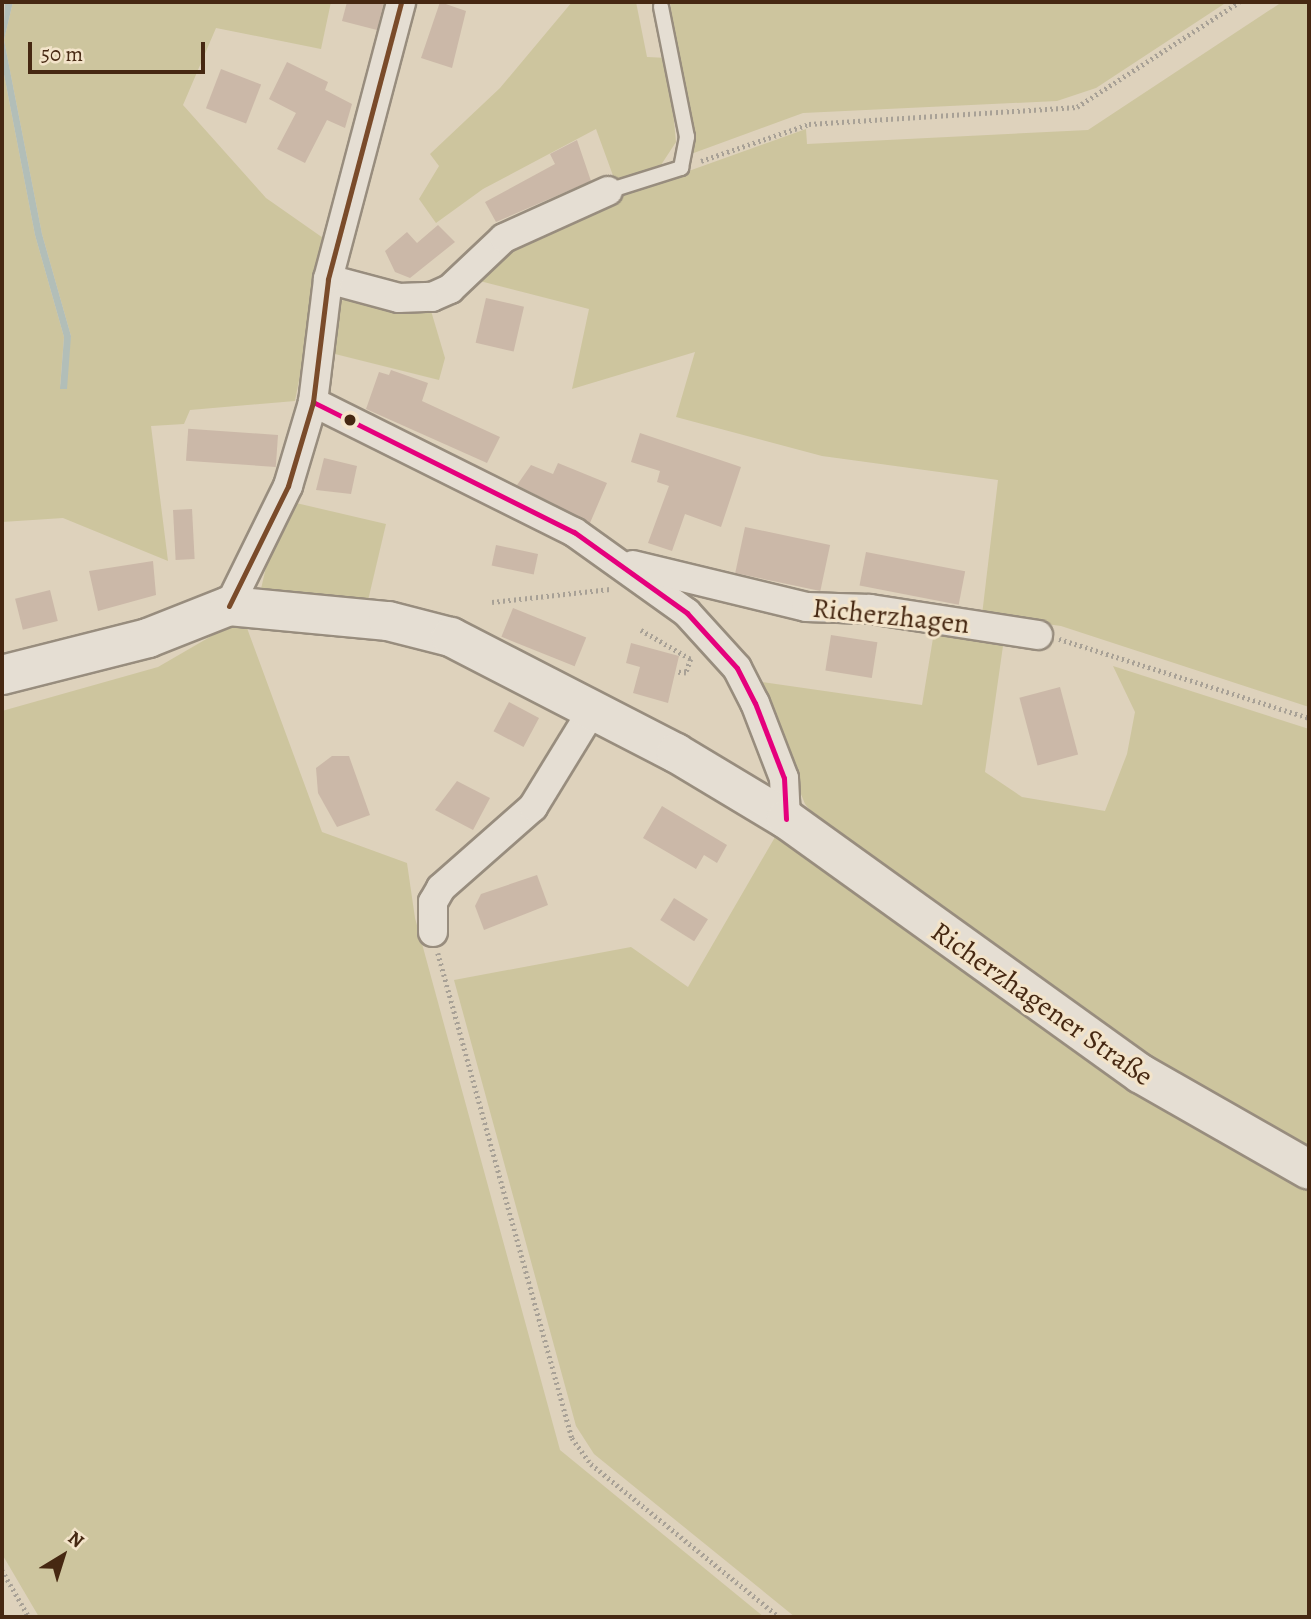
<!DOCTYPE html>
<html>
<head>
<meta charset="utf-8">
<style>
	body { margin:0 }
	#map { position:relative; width:1311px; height:1619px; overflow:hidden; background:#ded2bc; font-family:Alegreya,serif }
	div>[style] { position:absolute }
	.green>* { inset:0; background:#cdc59e }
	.water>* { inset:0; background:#b2beb8 }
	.building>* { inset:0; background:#cbb8a8; transform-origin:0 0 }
	.path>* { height:4.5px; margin-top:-2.25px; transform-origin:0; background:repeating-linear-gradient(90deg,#a8a196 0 2px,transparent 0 5.5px) }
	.roads { filter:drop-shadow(2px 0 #988d7e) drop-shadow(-2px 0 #988d7e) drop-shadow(0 2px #988d7e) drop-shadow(0 -2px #988d7e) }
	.lane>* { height:14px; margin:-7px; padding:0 7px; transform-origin:7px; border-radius:7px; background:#e5ded3 }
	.street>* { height:28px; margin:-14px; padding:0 14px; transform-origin:14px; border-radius:14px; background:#e5ded3 }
	.secondary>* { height:38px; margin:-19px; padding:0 19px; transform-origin:19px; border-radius:19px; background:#e5ded3 }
	.bus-1>* { height:5px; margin:-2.5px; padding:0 2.5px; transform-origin:2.5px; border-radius:2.5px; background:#e5007d }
	.bus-2>* { height:5px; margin:-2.5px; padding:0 2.5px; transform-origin:2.5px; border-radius:2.5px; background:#7a4b2a }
	.dots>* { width:19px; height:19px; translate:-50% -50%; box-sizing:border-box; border:4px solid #f3e4ca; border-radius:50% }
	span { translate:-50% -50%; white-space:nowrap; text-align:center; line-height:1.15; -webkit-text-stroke:6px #f3e4ca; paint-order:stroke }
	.street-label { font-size:28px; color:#462812 }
	.frame { position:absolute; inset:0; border:4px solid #462812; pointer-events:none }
	.north { position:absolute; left:28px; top:1521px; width:70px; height:70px; -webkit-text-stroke:5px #f3e4ca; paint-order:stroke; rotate:38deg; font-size:19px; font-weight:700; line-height:28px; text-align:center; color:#462812 }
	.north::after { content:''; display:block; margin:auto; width:24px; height:32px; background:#462812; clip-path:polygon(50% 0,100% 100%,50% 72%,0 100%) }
	.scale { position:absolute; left:28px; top:42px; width:177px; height:32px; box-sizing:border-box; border:4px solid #462812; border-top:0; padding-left:9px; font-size:21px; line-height:24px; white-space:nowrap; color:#462812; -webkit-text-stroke:5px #f3e4ca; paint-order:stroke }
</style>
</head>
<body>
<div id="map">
	<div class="green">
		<i style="clip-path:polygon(13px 2px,331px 2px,321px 49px,216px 28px,183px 105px,266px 198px,326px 240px,295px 401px,190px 410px,184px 424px,151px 426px,168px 561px,63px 518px,2px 522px,2px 64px,35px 235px,64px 337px,60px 388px,71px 336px,42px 234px,4px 40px)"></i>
		<i style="clip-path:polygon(572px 2px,636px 2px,647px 57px,668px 58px,676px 142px,661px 165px,615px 181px,596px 129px,483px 189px,436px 223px,419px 199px,439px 166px,430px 154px,500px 88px)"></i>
		<i style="clip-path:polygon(670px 2px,1227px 2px,1096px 88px,1057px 101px,803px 113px,691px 154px)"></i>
		<i style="clip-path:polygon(1282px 2px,1309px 2px,1309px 707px,1061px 626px,982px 615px,998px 480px,822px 456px,676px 417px,695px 352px,572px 389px,589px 309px,472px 279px,497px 255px,619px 196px,806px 129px,807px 144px,1088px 130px)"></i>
		<i style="clip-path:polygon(358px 296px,429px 304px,445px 358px,439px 380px,327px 352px,337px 302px)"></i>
		<i style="clip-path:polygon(296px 503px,386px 524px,366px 609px,274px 598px,261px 589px,271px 545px)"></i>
		<i style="clip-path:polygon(227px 627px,247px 628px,322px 832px,407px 863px,415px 918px,560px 1450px,764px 1617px,39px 1617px,2px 1554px,2px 711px,158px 667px)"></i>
		<i style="clip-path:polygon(934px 632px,1003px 646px,985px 772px,1022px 797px,1105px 811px,1127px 754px,1135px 712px,1113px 666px,1309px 729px,1309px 1154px,1221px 1106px,830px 835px,805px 804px,755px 681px,922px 705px)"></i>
		<i style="clip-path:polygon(778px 832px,1309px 1180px,1309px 1617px,795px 1617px,594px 1454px,576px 1426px,454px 980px,631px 947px,688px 987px)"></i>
	</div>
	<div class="water">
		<i style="clip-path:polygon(5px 2px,13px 2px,4px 40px,42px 234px,71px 336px,67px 389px,60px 389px,64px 337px,35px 235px,2px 64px)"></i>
	</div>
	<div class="building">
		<i style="clip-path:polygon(347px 2px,384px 2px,377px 30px,342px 21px)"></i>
		<i style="clip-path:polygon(440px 2px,466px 11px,452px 68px,421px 58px)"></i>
		<i style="clip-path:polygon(287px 62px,328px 82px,325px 90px,352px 104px,345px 128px,327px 120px,305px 163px,277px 149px,296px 113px,269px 99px)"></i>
		<i style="left:221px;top:69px;width:43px;height:42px;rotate:21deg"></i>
		<i style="clip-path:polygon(577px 140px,591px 181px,496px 222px,485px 202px,555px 164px,550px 154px)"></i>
		<i style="clip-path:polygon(438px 225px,455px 242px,410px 278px,395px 272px,385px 251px,407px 232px,417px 243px)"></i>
		<i style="left:486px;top:298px;width:39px;height:46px;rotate:13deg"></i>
		<i style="clip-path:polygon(391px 370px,428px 383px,422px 401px,500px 437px,487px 463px,366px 409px,379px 372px,389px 375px)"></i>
		<i style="clip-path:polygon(640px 433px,741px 467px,721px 527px,685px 514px,672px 551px,648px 543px,669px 486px,657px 482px,660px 471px,631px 462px)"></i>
		<i style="left:278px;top:435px;width:32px;height:90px;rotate:94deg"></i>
		<i style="clip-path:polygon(324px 458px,357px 466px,351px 494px,316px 490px)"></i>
		<i style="clip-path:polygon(558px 463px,607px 483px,590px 523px,517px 485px,531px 465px,553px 474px)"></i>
		<i style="left:192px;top:509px;width:50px;height:19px;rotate:87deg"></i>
		<i style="left:745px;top:527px;width:87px;height:47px;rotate:12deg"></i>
		<i style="left:496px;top:545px;width:43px;height:21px;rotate:12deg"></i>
		<i style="left:866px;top:552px;width:101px;height:34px;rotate:11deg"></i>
		<i style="clip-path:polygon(153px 561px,156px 595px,98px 611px,89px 571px)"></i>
		<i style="left:50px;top:590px;width:32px;height:36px;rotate:76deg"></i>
		<i style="left:513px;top:608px;width:79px;height:31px;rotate:22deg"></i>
		<i style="left:831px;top:635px;width:47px;height:36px;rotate:9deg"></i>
		<i style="clip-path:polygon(631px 643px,679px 656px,668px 703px,633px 693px,640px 667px,626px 663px)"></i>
		<i style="left:1060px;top:687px;width:70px;height:42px;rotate:75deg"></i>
		<i style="left:509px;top:702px;width:34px;height:33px;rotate:28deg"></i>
		<i style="clip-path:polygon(332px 756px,349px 756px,370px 815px,337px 827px,318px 793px,316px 768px)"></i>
		<i style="clip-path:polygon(457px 781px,490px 798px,473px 830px,435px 810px)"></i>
		<i style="clip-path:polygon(662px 806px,727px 845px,717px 863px,704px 855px,696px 869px,643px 838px)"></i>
		<i style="clip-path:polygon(537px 875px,548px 905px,484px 930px,475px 906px,481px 894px)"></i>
		<i style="left:674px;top:898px;width:40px;height:26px;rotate:32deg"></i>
	</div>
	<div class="path">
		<i style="left:701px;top:161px;width:114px;rotate:-18.9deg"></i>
		<i style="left:809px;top:124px;width:269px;rotate:-3.6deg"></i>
		<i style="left:1077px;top:107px;width:193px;rotate:-32.9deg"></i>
		<i style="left:492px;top:602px;width:119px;rotate:-6.3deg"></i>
		<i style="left:641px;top:630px;width:58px;rotate:30.1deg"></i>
		<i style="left:691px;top:659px;width:15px;rotate:110deg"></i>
		<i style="left:686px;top:673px;width:10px;rotate:-174deg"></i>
		<i style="left:1059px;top:639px;width:262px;rotate:17.5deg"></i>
		<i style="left:438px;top:953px;width:503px;rotate:74.56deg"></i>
		<i style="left:572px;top:1438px;width:32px;rotate:54deg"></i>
		<i style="left:591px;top:1464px;width:242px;rotate:39.1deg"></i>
		<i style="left:2px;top:1570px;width:54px;rotate:60.1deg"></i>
	</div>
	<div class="roads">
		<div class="lane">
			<i style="left:608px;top:191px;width:77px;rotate:-17.5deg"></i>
			<i style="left:681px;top:168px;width:32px;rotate:-79deg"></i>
			<i style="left:687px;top:137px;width:133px;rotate:-101.3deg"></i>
		</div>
		<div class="street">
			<i style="left:328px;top:279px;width:73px;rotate:15deg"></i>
			<i style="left:399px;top:298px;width:33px;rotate:-2deg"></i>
			<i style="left:432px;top:297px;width:20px;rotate:-24deg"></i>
			<i style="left:450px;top:289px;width:74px;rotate:-43.4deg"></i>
			<i style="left:504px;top:238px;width:114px;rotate:-24.3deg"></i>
			<i style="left:313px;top:402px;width:292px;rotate:26.5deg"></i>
			<i style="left:574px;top:532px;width:139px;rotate:35.6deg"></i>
			<i style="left:687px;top:613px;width:74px;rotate:47.7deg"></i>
			<i style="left:737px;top:668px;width:39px;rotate:63deg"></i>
			<i style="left:755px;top:703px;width:80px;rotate:68.9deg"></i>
			<i style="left:784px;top:778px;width:41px;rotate:87.2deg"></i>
			<i style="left:633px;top:565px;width:178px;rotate:13.6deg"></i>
			<i style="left:806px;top:607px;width:64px;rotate:1.8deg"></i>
			<i style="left:870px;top:609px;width:170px;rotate:8.8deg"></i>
			<i style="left:229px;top:606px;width:134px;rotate:-63.8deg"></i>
			<i style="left:288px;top:486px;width:88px;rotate:-73.4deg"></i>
			<i style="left:313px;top:402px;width:124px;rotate:-83deg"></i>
			<i style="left:328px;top:279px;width:286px;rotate:-75.2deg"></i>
			<i style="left:433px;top:932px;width:30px;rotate:-90deg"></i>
			<i style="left:433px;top:902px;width:16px;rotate:-60deg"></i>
			<i style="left:441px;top:888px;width:123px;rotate:-41.4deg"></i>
			<i style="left:533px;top:807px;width:115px;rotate:-58.5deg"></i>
		</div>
		<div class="secondary">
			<i style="left:2px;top:675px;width:151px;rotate:-14.2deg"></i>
			<i style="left:148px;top:638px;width:87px;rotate:-21.6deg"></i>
			<i style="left:229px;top:606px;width:160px;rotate:5.4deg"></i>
			<i style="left:388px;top:621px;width:65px;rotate:14.3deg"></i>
			<i style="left:451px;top:637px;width:253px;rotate:27.3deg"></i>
			<i style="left:676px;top:753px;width:128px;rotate:31deg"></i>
			<i style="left:786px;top:819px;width:437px;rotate:35.7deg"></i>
			<i style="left:1141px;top:1074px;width:193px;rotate:29.7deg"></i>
		</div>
	</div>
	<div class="bus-1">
		<i style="left:313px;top:402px;width:292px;rotate:26.5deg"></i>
		<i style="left:574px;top:532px;width:139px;rotate:35.6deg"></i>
		<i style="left:687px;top:613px;width:74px;rotate:47.7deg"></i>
		<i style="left:737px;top:668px;width:39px;rotate:63deg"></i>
		<i style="left:755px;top:703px;width:80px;rotate:68.9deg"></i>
		<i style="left:784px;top:778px;width:41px;rotate:87.2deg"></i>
	</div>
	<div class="bus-2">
		<i style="left:229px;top:606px;width:134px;rotate:-63.8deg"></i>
		<i style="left:288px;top:486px;width:88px;rotate:-73.4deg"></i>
		<i style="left:313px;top:402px;width:124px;rotate:-83deg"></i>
		<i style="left:328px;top:279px;width:286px;rotate:-75.2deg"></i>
	</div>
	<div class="dots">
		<i style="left:350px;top:420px;background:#462812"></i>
	</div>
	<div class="street-label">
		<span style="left:891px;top:616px;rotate:6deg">Richerzhagen</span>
		<span style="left:1042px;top:1004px;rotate:35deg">Richerzhagener Straße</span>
	</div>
	<div class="frame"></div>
	<div class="north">N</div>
	<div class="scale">50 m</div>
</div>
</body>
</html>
